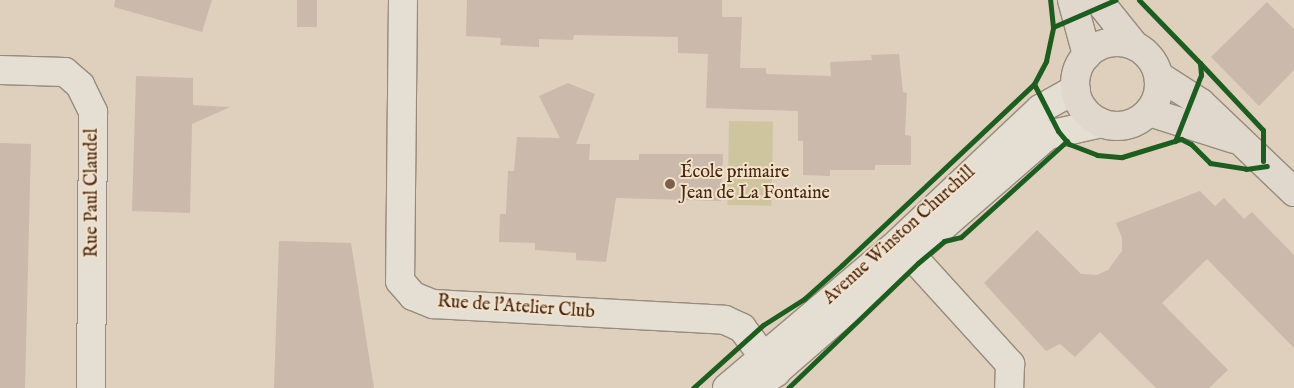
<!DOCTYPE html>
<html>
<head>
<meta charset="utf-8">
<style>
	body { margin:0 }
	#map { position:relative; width:1294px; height:388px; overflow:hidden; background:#ded0bc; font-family:"IM FELL English",serif }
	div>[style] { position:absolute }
	.green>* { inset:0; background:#cec49e; transform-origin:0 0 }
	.building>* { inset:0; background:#cbb9ab; transform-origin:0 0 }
	.roads { filter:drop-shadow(1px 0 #978b7d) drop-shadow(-1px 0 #978b7d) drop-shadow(0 1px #978b7d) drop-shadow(0 -1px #978b7d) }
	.minor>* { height:28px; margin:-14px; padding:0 14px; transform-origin:14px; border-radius:14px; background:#e5ded3 }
	.major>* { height:28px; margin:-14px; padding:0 14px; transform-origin:14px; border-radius:14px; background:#e0d8cc }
	.major>.ring { margin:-14px; padding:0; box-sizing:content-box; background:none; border:28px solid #e0d8cc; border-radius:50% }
	.cycleway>* { height:5px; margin:-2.5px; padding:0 2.5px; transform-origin:2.5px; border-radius:2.5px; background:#1b5e20 }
	.dots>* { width:14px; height:14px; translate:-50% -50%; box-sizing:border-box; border:2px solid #f3e2ca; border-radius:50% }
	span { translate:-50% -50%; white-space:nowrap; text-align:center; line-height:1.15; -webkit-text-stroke:4px #f3e2ca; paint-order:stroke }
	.poi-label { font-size:18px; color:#452411 }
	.left { translate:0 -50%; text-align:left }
	.street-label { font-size:18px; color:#452411 }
</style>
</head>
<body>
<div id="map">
	<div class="green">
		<i style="left:729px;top:121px;width:44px;height:84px;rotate:1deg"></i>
	</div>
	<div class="building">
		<i style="clip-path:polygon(115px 0,212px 0,202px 32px,114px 7px)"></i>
		<i style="left:297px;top:0;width:20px;height:27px"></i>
		<i style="clip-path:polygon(467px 0,722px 0,722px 17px,742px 17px,740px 68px,766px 68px,766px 74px,831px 76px,830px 62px,872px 60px,871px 55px,899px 54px,903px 92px,907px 93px,905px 135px,911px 136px,911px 165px,875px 165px,875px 170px,830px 170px,830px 176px,803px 175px,803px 141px,798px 141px,798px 111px,706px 108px,708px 54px,678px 53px,678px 37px,574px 35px,573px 40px,539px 39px,539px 47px,500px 45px,501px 38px,466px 36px)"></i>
		<i style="clip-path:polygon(1267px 2px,1294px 29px,1294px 70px,1259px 106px,1211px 57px)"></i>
		<i style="clip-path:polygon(136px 76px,193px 78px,193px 105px,230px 107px,192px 124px,190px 213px,132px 211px)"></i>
		<i style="clip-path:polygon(568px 83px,595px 94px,576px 144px,590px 144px,589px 160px,639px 160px,639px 154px,723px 154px,721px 201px,616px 198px,606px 262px,576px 260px,576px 253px,535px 250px,535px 243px,499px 242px,500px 214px,506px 214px,508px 171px,514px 171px,517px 137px,560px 138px,539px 96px)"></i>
		<i style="clip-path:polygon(0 143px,31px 144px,25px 388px,0 388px)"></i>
		<i style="clip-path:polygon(1200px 191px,1215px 206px,1224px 198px,1244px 219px,1252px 212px,1294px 255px,1294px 348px,1207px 259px,1162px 303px,1228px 370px,1209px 388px,1156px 388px,1100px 332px,1075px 357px,1060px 344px,1046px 351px,984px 283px,1037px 230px,1081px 274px,1097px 275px,1108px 270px,1122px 251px,1122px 238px,1116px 223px)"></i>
		<i style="clip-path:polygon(279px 241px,351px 243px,374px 388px,274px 388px)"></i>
	</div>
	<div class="roads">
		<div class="minor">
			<i style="left:403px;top:0;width:281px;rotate:90.6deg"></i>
			<i style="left:400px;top:281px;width:20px;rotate:49deg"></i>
			<i style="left:413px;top:296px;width:22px;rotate:22deg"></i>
			<i style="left:433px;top:304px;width:292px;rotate:3.1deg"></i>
			<i style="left:725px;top:320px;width:19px;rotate:25deg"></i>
			<i style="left:742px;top:328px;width:56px;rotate:52.9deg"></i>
			<i style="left:0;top:70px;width:65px;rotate:1.8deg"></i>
			<i style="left:65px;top:72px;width:20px;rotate:41deg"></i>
			<i style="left:80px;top:85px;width:30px;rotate:64deg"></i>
			<i style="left:93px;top:112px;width:276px;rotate:90.4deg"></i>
			<i style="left:900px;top:243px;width:164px;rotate:47.7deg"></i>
			<i style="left:1010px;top:364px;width:24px;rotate:92deg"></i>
			<i style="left:727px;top:388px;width:226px;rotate:-40.3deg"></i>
			<i style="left:899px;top:242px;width:194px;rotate:-43.3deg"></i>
			<i style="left:1040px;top:109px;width:41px;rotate:-29.1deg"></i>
			<i style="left:757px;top:388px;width:386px;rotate:-41deg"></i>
			<i style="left:1048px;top:135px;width:55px;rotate:-12.5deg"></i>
		</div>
		<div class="major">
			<i style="left:1072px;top:0;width:57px;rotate:74.7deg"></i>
			<i style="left:1098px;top:0;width:59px;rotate:51.2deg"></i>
			<i class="ring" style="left:1075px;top:42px;width:56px;height:56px"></i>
			<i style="left:1159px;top:76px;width:50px;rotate:32.7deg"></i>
			<i style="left:1201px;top:103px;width:129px;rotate:43.7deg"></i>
			<i style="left:1149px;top:112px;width:89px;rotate:17.6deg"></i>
		</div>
	</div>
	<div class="cycleway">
		<i style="left:1139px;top:0;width:88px;rotate:45.9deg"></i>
		<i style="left:1200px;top:63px;width:12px;rotate:85deg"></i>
		<i style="left:1201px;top:75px;width:71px;rotate:111.5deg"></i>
		<i style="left:1053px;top:27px;width:68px;rotate:-23.5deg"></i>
		<i style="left:1200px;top:63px;width:92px;rotate:46.8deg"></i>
		<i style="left:1263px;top:130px;width:31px;rotate:90deg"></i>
		<i style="left:1034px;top:84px;width:53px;rotate:62.9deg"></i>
		<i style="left:1058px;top:131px;width:17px;rotate:50deg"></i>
		<i style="left:1069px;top:144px;width:30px;rotate:21deg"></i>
		<i style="left:1097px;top:155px;width:25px;rotate:5deg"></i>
		<i style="left:1122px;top:157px;width:62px;rotate:-17deg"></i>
		<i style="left:1181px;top:139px;width:11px;rotate:27deg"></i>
		<i style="left:1191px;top:144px;width:27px;rotate:45deg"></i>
		<i style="left:1210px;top:163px;width:36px;rotate:9deg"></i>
		<i style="left:1246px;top:169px;width:21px;rotate:-8deg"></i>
		<i style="left:693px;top:388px;width:94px;rotate:-42deg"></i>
		<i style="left:763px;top:325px;width:49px;rotate:-32.4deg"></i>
		<i style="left:804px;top:299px;width:51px;rotate:-41.8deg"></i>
		<i style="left:842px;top:265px;width:264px;rotate:-43.3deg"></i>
		<i style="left:1034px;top:84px;width:26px;rotate:-62deg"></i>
		<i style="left:1046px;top:61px;width:35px;rotate:-78deg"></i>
		<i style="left:1053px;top:27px;width:27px;rotate:-96deg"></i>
		<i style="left:788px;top:388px;width:180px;rotate:-43.9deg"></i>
		<i style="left:918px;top:263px;width:34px;rotate:-40deg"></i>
		<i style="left:944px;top:241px;width:17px;rotate:-13deg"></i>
		<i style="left:961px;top:237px;width:143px;rotate:-42.2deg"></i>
	</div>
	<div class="dots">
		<i style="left:670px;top:184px;background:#7b604d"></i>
	</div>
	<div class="poi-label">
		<span class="left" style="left:680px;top:184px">École primaire<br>Jean de La Fontaine</span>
	</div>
	<div class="street-label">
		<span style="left:93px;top:193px;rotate:-90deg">Rue Paul Claudel</span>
		<span style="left:900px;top:236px;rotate:-42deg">Avenue Winston Churchill</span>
		<span style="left:516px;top:308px;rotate:4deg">Rue de l'Atelier Club</span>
	</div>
</div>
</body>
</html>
